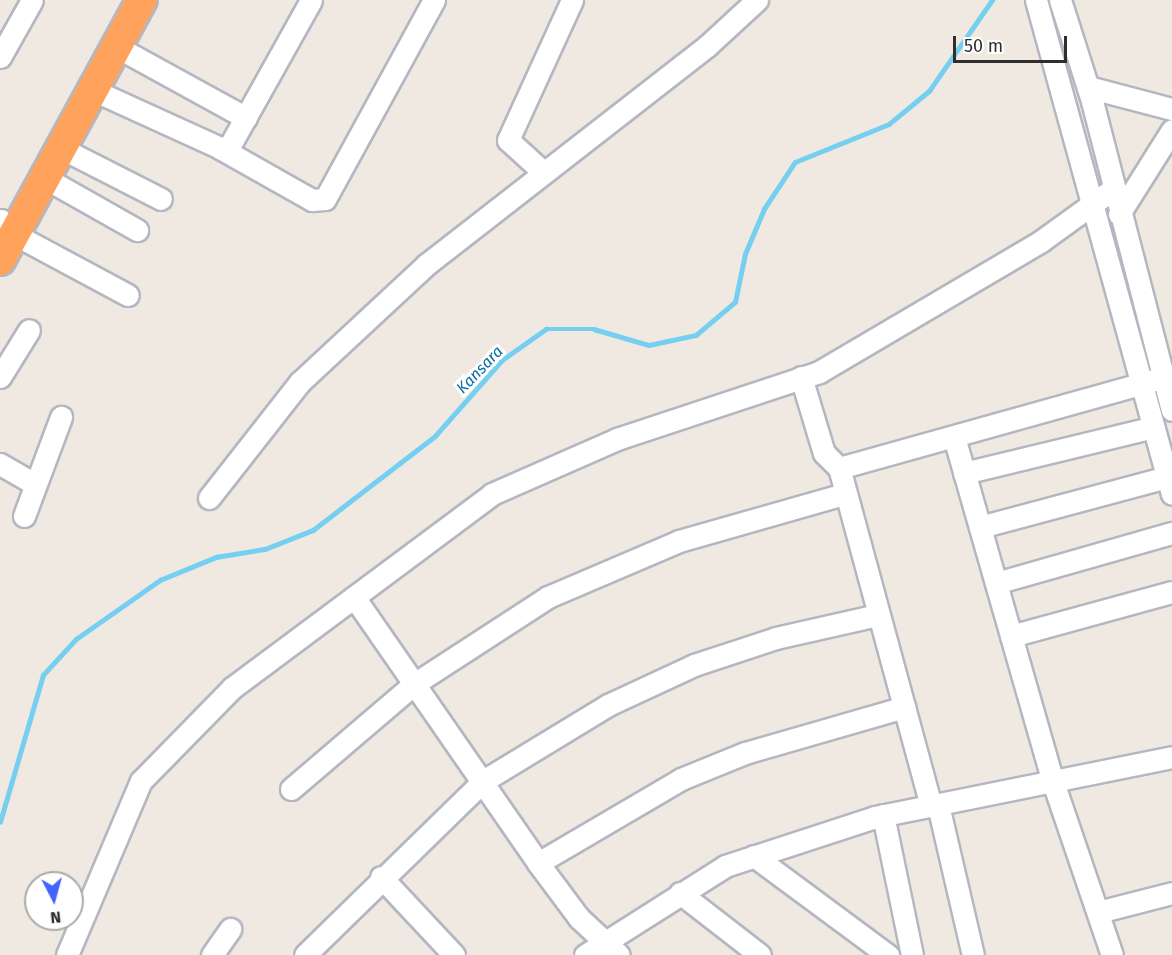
<!DOCTYPE html>
<html>
<head>
<meta charset="utf-8">
<style>
	body { margin:0 }
	#map { position:relative; width:1172px; height:955px; overflow:hidden; background:#efe9e1; font-family:"Fira Sans",sans-serif }
	div>[style] { position:absolute }
	.stream>* { height:4.5px; margin:-2.25px; padding:0 2.25px; transform-origin:2.25px; border-radius:2.25px; background:#75cff0 }
	.roads { filter:drop-shadow(2px 0 #b4b7c1) drop-shadow(-2px 0 #b4b7c1) drop-shadow(0 2px #b4b7c1) drop-shadow(0 -2px #b4b7c1) }
	.minor>* { height:21px; margin:-10.5px; padding:0 10.5px; transform-origin:10.5px; border-radius:10.5px; background:#fff }
	.highway>* { height:30px; margin:-15px; padding:0 15px; transform-origin:15px; border-radius:15px; background:#ffa35c }
	span { translate:-50% -50%; white-space:nowrap; text-align:center; line-height:1.15; -webkit-text-stroke:6px #fff; paint-order:stroke }
	.water-label { font-size:16px; color:#0d6fa3; font-style:italic }
	.north { position:absolute; left:24px; top:871px; width:60px; height:60px; box-sizing:border-box; background:#fff; border:2px solid #ababab; border-radius:50%; rotate:174deg; font-size:16px; font-weight:700; line-height:24px; text-align:center; color:#2e2e2e }
	.north::after { content:''; display:block; margin:auto; width:21px; height:27px; background:#4264fb; clip-path:polygon(50% 0,100% 100%,50% 72%,0 100%) }
	.scale { position:absolute; left:953px; top:36px; width:114px; height:27px; box-sizing:border-box; border:3px solid #2e2e2e; border-top:0; padding-left:8px; font-size:18px; line-height:21px; white-space:nowrap; color:#2e2e2e; -webkit-text-stroke:4px #fff; paint-order:stroke }
</style>
</head>
<body>
<div id="map">
	<div class="stream">
		<i style="left:0;top:822px;width:153px;rotate:-73.7deg"></i>
		<i style="left:43px;top:675px;width:49px;rotate:-47.5deg"></i>
		<i style="left:76px;top:639px;width:103px;rotate:-35.1deg"></i>
		<i style="left:160px;top:580px;width:61px;rotate:-22.3deg"></i>
		<i style="left:216px;top:557px;width:50px;rotate:-9.3deg"></i>
		<i style="left:265px;top:549px;width:52px;rotate:-21.6deg"></i>
		<i style="left:313px;top:530px;width:154px;rotate:-37.6deg"></i>
		<i style="left:435px;top:436px;width:101px;rotate:-48.6deg"></i>
		<i style="left:502px;top:360px;width:54px;rotate:-35.2deg"></i>
		<i style="left:546px;top:329px;width:48px"></i>
		<i style="left:594px;top:329px;width:57px;rotate:16.2deg"></i>
		<i style="left:649px;top:345px;width:48px;rotate:-12deg"></i>
		<i style="left:696px;top:335px;width:51px;rotate:-40.2deg"></i>
		<i style="left:735px;top:302px;width:49px;rotate:-78.2deg"></i>
		<i style="left:745px;top:254px;width:49px;rotate:-67.1deg"></i>
		<i style="left:764px;top:209px;width:56px;rotate:-56.6deg"></i>
		<i style="left:795px;top:162px;width:101px;rotate:-22deg"></i>
		<i style="left:889px;top:124px;width:52px;rotate:-39.5deg"></i>
		<i style="left:929px;top:91px;width:111px;rotate:-55.3deg"></i>
	</div>
	<div class="roads">
		<div class="minor">
			<i style="left:1036px;top:0;width:512px;rotate:74.61deg"></i>
			<i style="left:1060px;top:0;width:106px;rotate:72.4deg"></i>
			<i style="left:1092px;top:101px;width:319px;rotate:75.5deg"></i>
			<i style="left:117px;top:47px;width:147px;rotate:28.8deg"></i>
			<i style="left:0;top:57px;width:65px;rotate:-60.7deg"></i>
			<i style="left:1088px;top:87px;width:87px;rotate:14.7deg"></i>
			<i style="left:93px;top:90px;width:140px;rotate:24.5deg"></i>
			<i style="left:220px;top:148px;width:9px;rotate:-6deg"></i>
			<i style="left:229px;top:147px;width:168px;rotate:-60.8deg"></i>
			<i style="left:61px;top:148px;width:112px;rotate:27deg"></i>
			<i style="left:220px;top:148px;width:106px;rotate:29.5deg"></i>
			<i style="left:312px;top:200px;width:13px;rotate:-4deg"></i>
			<i style="left:325px;top:199px;width:227px;rotate:-61.3deg"></i>
			<i style="left:542px;top:171px;width:46px;rotate:-137.6deg"></i>
			<i style="left:508px;top:140px;width:154px;rotate:-65.4deg"></i>
			<i style="left:45px;top:178px;width:106px;rotate:29.5deg"></i>
			<i style="left:1119px;top:214px;width:99px;rotate:-57.8deg"></i>
			<i style="left:0;top:220px;width:1px"></i>
			<i style="left:14px;top:234px;width:129px;rotate:28.2deg"></i>
			<i style="left:0;top:377px;width:55px;rotate:-58.3deg"></i>
			<i style="left:801px;top:377px;width:79px;rotate:73.2deg"></i>
			<i style="left:824px;top:453px;width:21px;rotate:45deg"></i>
			<i style="left:954px;top:437px;width:359px;rotate:74deg"></i>
			<i style="left:1053px;top:782px;width:183px;rotate:71.2deg"></i>
			<i style="left:0;top:464px;width:38px;rotate:30deg"></i>
			<i style="left:964px;top:473px;width:195px;rotate:-13.6deg"></i>
			<i style="left:209px;top:498px;width:147px;rotate:-51.9deg"></i>
			<i style="left:300px;top:382px;width:173px;rotate:-42.9deg"></i>
			<i style="left:427px;top:264px;width:355px;rotate:-37.9deg"></i>
			<i style="left:707px;top:46px;width:68px;rotate:-42.6deg"></i>
			<i style="left:24px;top:516px;width:106px;rotate:-69.5deg"></i>
			<i style="left:980px;top:527px;width:194px;rotate:-15deg"></i>
			<i style="left:996px;top:583px;width:183px;rotate:-15.9deg"></i>
			<i style="left:354px;top:597px;width:323px;rotate:55.3deg"></i>
			<i style="left:538px;top:863px;width:69px;rotate:53.3deg"></i>
			<i style="left:579px;top:918px;width:54px;rotate:42.8deg"></i>
			<i style="left:1011px;top:636px;width:167px;rotate:-15.3deg"></i>
			<i style="left:291px;top:789px;width:162px;rotate:-40.5deg"></i>
			<i style="left:414px;top:684px;width:160px;rotate:-33deg"></i>
			<i style="left:548px;top:597px;width:142px;rotate:-23.1deg"></i>
			<i style="left:679px;top:541px;width:172px;rotate:-15.9deg"></i>
			<i style="left:938px;top:805px;width:154px;rotate:76.9deg"></i>
			<i style="left:931px;top:806px;width:350px;rotate:-105.2deg"></i>
			<i style="left:839px;top:468px;width:335px;rotate:-15.6deg"></i>
			<i style="left:883px;top:815px;width:143px;rotate:78.3deg"></i>
			<i style="left:754px;top:856px;width:167px;rotate:36.5deg"></i>
			<i style="left:538px;top:863px;width:166px;rotate:-30.4deg"></i>
			<i style="left:681px;top:779px;width:69px;rotate:-22.1deg"></i>
			<i style="left:745px;top:753px;width:166px;rotate:-16.1deg"></i>
			<i style="left:381px;top:877px;width:107px;rotate:46.9deg"></i>
			<i style="left:680px;top:893px;width:101px;rotate:37.8deg"></i>
			<i style="left:1098px;top:912px;width:76px;rotate:-14.4deg"></i>
			<i style="left:67px;top:955px;width:189px;rotate:-67deg"></i>
			<i style="left:141px;top:781px;width:130px;rotate:-45.6deg"></i>
			<i style="left:232px;top:688px;width:324px;rotate:-36.7deg"></i>
			<i style="left:492px;top:494px;width:137px;rotate:-23.7deg"></i>
			<i style="left:617px;top:439px;width:213px;rotate:-18.3deg"></i>
			<i style="left:819px;top:372px;width:258px;rotate:-30.5deg"></i>
			<i style="left:1041px;top:241px;width:89px;rotate:-35.8deg"></i>
			<i style="left:212px;top:955px;width:32px;rotate:-55deg"></i>
			<i style="left:305px;top:955px;width:249px;rotate:-44.3deg"></i>
			<i style="left:483px;top:781px;width:146px;rotate:-31.3deg"></i>
			<i style="left:608px;top:705px;width:95px;rotate:-24.9deg"></i>
			<i style="left:694px;top:665px;width:86px;rotate:-18.2deg"></i>
			<i style="left:776px;top:638px;width:105px;rotate:-12.7deg"></i>
			<i style="left:585px;top:955px;width:166px;rotate:-32.4deg"></i>
			<i style="left:725px;top:866px;width:158px;rotate:-18.1deg"></i>
			<i style="left:875px;top:817px;width:303px;rotate:-11.4deg"></i>
		</div>
		<div class="highway">
			<i style="left:0;top:260px;width:296px;rotate:-61.4deg"></i>
		</div>
	</div>
	<div class="water-label">
		<span style="left:480px;top:370px;rotate:-46deg">Kansara</span>
	</div>
	<div class="north">N</div>
	<div class="scale">50 m</div>
</div>
</body>
</html>
